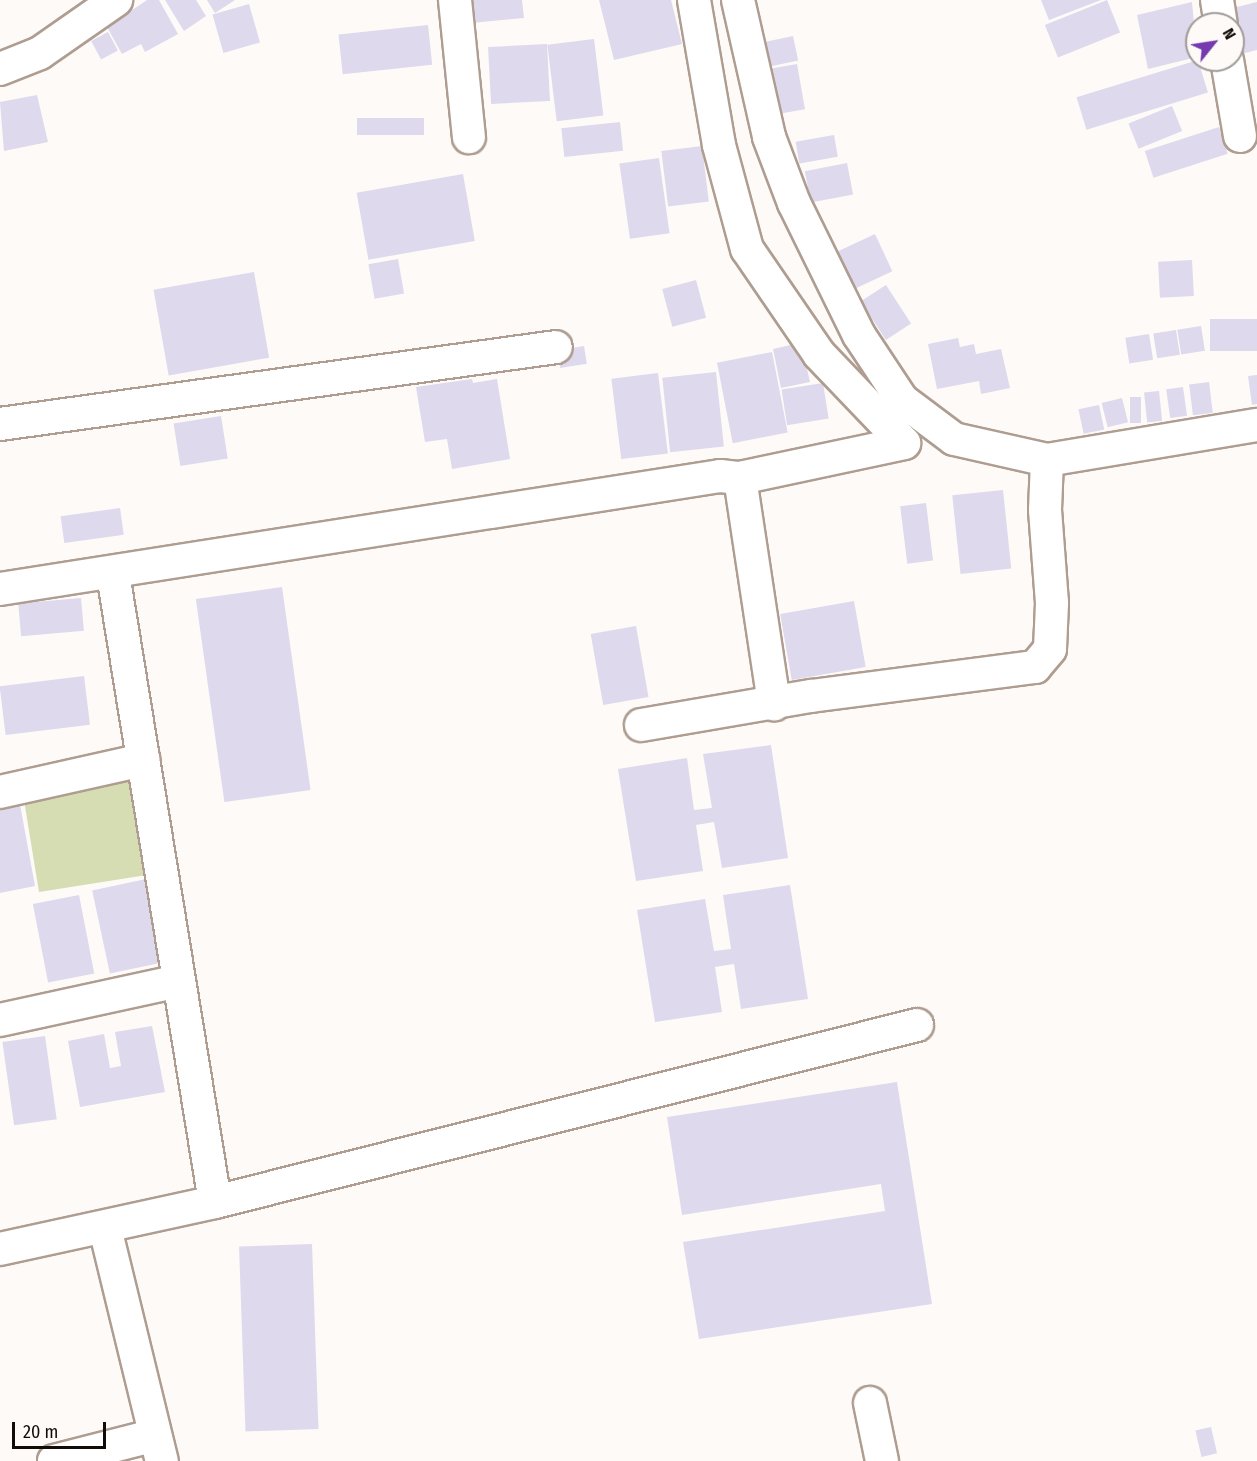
<!DOCTYPE html>
<html>
<head>
<meta charset="utf-8">
<style>
	body { margin:0 }
	#map { position:relative; width:1257px; height:1461px; overflow:hidden; background:#fefaf8; font-family:"Fira Sans Condensed",sans-serif }
	div>[style] { position:absolute }
	.green>* { inset:0; background:#d6ddb3 }
	.building>* { inset:0; background:#ded9ed; transform-origin:0 0 }
	.roads { filter:drop-shadow(2px 0 #ae9d90) drop-shadow(-2px 0 #ae9d90) drop-shadow(0 2px #ae9d90) drop-shadow(0 -2px #ae9d90) }
	.minor>* { height:32px; margin:-16px; padding:0 16px; transform-origin:16px; border-radius:16px; background:#fff }
	span { translate:-50% -50%; white-space:nowrap; text-align:center; line-height:1.15; -webkit-text-stroke:6px #fefaf8; paint-order:stroke }
	.north { position:absolute; left:1185px; top:12px; width:60px; height:60px; box-sizing:border-box; background:#fefaf8; border:2px solid #a09b98; border-radius:50%; rotate:60deg; font-size:16px; font-weight:700; line-height:24px; text-align:center; color:#120c08 }
	.north::after { content:''; display:block; margin:auto; width:21px; height:27px; background:#7639af; clip-path:polygon(50% 0,100% 100%,50% 72%,0 100%) }
	.scale { position:absolute; left:12px; top:1422px; width:94px; height:27px; box-sizing:border-box; border:3px solid #120c08; border-top:0; padding-left:8px; font-size:18px; line-height:21px; white-space:nowrap; color:#120c08; -webkit-text-stroke:4px #fefaf8; paint-order:stroke }
</style>
</head>
<body>
<div id="map">
	<div class="green">
		<i style="clip-path:polygon(124px 772px,138px 779px,153px 874px,39px 892px,22px 788px)"></i>
	</div>
	<div class="building">
		<i style="clip-path:polygon(147px 0,159px 0,178px 34px,145px 52px,141px 44px,122px 54px,107px 27px)"></i>
		<i style="clip-path:polygon(165px 0,196px 0,206px 16px,184px 31px)"></i>
		<i style="clip-path:polygon(207px 0,235px 0,215px 13px)"></i>
		<i style="clip-path:polygon(469px 0,522px 0,524px 18px,471px 23px)"></i>
		<i style="clip-path:polygon(599px 0,671px 0,682px 44px,614px 60px)"></i>
		<i style="clip-path:polygon(1041px 0,1101px 0,1049px 20px)"></i>
		<i style="left:1107px;top:0;width:35px;height:67px;rotate:68deg"></i>
		<i style="clip-path:polygon(1192px 2px,1197px 57px,1148px 69px,1137px 15px)"></i>
		<i style="clip-path:polygon(1257px 2px,1257px 50px,1241px 54px,1229px 9px)"></i>
		<i style="left:249px;top:4px;width:40px;height:38px;rotate:74deg"></i>
		<i style="left:428px;top:25px;width:40px;height:90px;rotate:84deg"></i>
		<i style="left:108px;top:32px;width:21px;height:19px;rotate:62deg"></i>
		<i style="left:793px;top:36px;width:25px;height:29px;rotate:78deg"></i>
		<i style="left:594px;top:39px;width:77px;height:47px;rotate:83deg"></i>
		<i style="left:547px;top:44px;width:57px;height:59px;rotate:87deg"></i>
		<i style="left:1198px;top:60px;width:34px;height:127px;rotate:73deg"></i>
		<i style="left:797px;top:64px;width:46px;height:26px;rotate:80deg"></i>
		<i style="clip-path:polygon(37px 95px,48px 142px,4px 151px,0 102px)"></i>
		<i style="left:1172px;top:106px;width:27px;height:47px;rotate:68deg"></i>
		<i style="left:424px;top:118px;width:17px;height:67px;rotate:90deg"></i>
		<i style="left:620px;top:122px;width:29px;height:59px;rotate:84deg"></i>
		<i style="left:1219px;top:127px;width:28px;height:78px;rotate:72deg"></i>
		<i style="left:834px;top:135px;width:22px;height:39px;rotate:80deg"></i>
		<i style="left:702px;top:146px;width:56px;height:41px;rotate:83deg"></i>
		<i style="left:659px;top:158px;width:76px;height:40px;rotate:82deg"></i>
		<i style="left:847px;top:163px;width:32px;height:43px;rotate:79deg"></i>
		<i style="left:463px;top:174px;width:68px;height:108px;rotate:80deg"></i>
		<i style="left:875px;top:234px;width:41px;height:52px;rotate:65deg"></i>
		<i style="left:398px;top:259px;width:35px;height:30px;rotate:80deg"></i>
		<i style="left:1192px;top:260px;width:36px;height:34px;rotate:87deg"></i>
		<i style="left:254px;top:272px;width:87px;height:102px;rotate:80deg"></i>
		<i style="left:696px;top:280px;width:39px;height:35px;rotate:75deg"></i>
		<i style="left:886px;top:285px;width:46px;height:30px;rotate:57deg"></i>
		<i style="left:1257px;top:319px;width:32px;height:47px;rotate:90deg"></i>
		<i style="left:1201px;top:326px;width:25px;height:24px;rotate:81deg"></i>
		<i style="left:1176px;top:330px;width:25px;height:23px;rotate:81deg"></i>
		<i style="left:1149px;top:334px;width:26px;height:24px;rotate:81deg"></i>
		<i style="clip-path:polygon(958px 338px,960px 347px,974px 344px,976px 354px,1001px 349px,1010px 388px,981px 394px,979px 381px,937px 389px,928px 344px)"></i>
		<i style="clip-path:polygon(795px 344px,798px 357px,804px 356px,810px 382px,781px 388px,773px 349px)"></i>
		<i style="left:584px;top:346px;width:18px;height:27px;rotate:81deg"></i>
		<i style="left:772px;top:352px;width:82px;height:56px;rotate:79deg"></i>
		<i style="left:716px;top:372px;width:75px;height:54px;rotate:84deg"></i>
		<i style="left:658px;top:373px;width:81px;height:47px;rotate:83deg"></i>
		<i style="clip-path:polygon(1257px 375px,1257px 404px,1252px 405px,1248px 376px)"></i>
		<i style="clip-path:polygon(472px 379px,473px 383px,497px 379px,510px 459px,452px 469px,447px 439px,425px 442px,416px 387px)"></i>
		<i style="left:1209px;top:382px;width:31px;height:20px;rotate:83deg"></i>
		<i style="left:823px;top:383px;width:36px;height:42px;rotate:81deg"></i>
		<i style="left:1183px;top:387px;width:29px;height:17px;rotate:82deg"></i>
		<i style="left:1159px;top:391px;width:30px;height:15px;rotate:84deg"></i>
		<i style="left:1130px;top:397px;width:11px;height:26px"></i>
		<i style="left:1122px;top:398px;width:25px;height:21px;rotate:76deg"></i>
		<i style="left:1099px;top:405px;width:25px;height:21px;rotate:78deg"></i>
		<i style="left:221px;top:416px;width:43px;height:48px;rotate:81deg"></i>
		<i style="left:1003px;top:490px;width:79px;height:51px;rotate:84deg"></i>
		<i style="left:926px;top:503px;width:58px;height:26px;rotate:83deg"></i>
		<i style="left:120px;top:508px;width:27px;height:60px;rotate:82deg"></i>
		<i style="left:282px;top:587px;width:205px;height:87px;rotate:82deg"></i>
		<i style="left:81px;top:598px;width:33px;height:63px;rotate:85deg"></i>
		<i style="left:854px;top:601px;width:67px;height:75px;rotate:80deg"></i>
		<i style="left:636px;top:626px;width:72px;height:46px;rotate:80deg"></i>
		<i style="left:84px;top:676px;width:49px;height:85px;rotate:83deg"></i>
		<i style="clip-path:polygon(771px 745px,788px 858px,722px 868px,714px 822px,696px 825px,703px 871px,636px 881px,618px 769px,687px 758px,694px 810px,712px 808px,703px 754px)"></i>
		<i style="clip-path:polygon(19px 799px,35px 886px,0 893px,0 803px)"></i>
		<i style="left:146px;top:879px;width:85px;height:55px;rotate:78deg"></i>
		<i style="clip-path:polygon(790px 885px,808px 999px,741px 1009px,734px 964px,715px 967px,722px 1012px,655px 1022px,637px 910px,705px 899px,714px 951px,731px 949px,723px 895px)"></i>
		<i style="left:79px;top:895px;width:80px;height:47px;rotate:79deg"></i>
		<i style="clip-path:polygon(152px 1026px,165px 1092px,80px 1107px,68px 1041px,104px 1034px,110px 1068px,121px 1066px,115px 1032px)"></i>
		<i style="left:45px;top:1036px;width:84px;height:43px;rotate:82deg"></i>
		<i style="clip-path:polygon(897px 1082px,932px 1304px,699px 1339px,683px 1242px,885px 1211px,881px 1184px,682px 1215px,667px 1117px)"></i>
		<i style="left:312px;top:1244px;width:185px;height:73px;rotate:88deg"></i>
		<i style="left:1211px;top:1427px;width:27px;height:16px;rotate:77deg"></i>
	</div>
	<div class="roads">
		<div class="minor">
			<i style="left:455px;top:0;width:138px;rotate:84.2deg"></i>
			<i style="left:738px;top:0;width:140px;rotate:77.2deg"></i>
			<i style="left:769px;top:137px;width:71px;rotate:69.3deg"></i>
			<i style="left:794px;top:203px;width:147px;rotate:63.8deg"></i>
			<i style="left:859px;top:335px;width:78px;rotate:56.5deg"></i>
			<i style="left:902px;top:400px;width:65px;rotate:36.9deg"></i>
			<i style="left:954px;top:439px;width:95px;rotate:12.7deg"></i>
			<i style="left:1047px;top:460px;width:213px;rotate:-9.5deg"></i>
			<i style="left:1217px;top:0;width:24px;rotate:81deg"></i>
			<i style="left:1227px;top:60px;width:77px;rotate:80.3deg"></i>
			<i style="left:0;top:69px;width:43px;rotate:-21.8deg"></i>
			<i style="left:40px;top:53px;width:93px;rotate:-34.9deg"></i>
			<i style="left:0;top:424px;width:561px;rotate:-7.88deg"></i>
			<i style="left:740px;top:478px;width:229px;rotate:81.4deg"></i>
			<i style="left:113px;top:574px;width:636px;rotate:80.77deg"></i>
			<i style="left:0;top:589px;width:729px;rotate:-8.92deg"></i>
			<i style="left:720px;top:476px;width:20px;rotate:6deg"></i>
			<i style="left:740px;top:478px;width:168px;rotate:-12deg"></i>
			<i style="left:904px;top:443px;width:123px;rotate:-133.7deg"></i>
			<i style="left:819px;top:354px;width:127px;rotate:-124.4deg"></i>
			<i style="left:747px;top:249px;width:108px;rotate:-105.1deg"></i>
			<i style="left:719px;top:145px;width:147px;rotate:-99.8deg"></i>
			<i style="left:641px;top:725px;width:172px;rotate:-9.7deg"></i>
			<i style="left:811px;top:696px;width:226px;rotate:-7.4deg"></i>
			<i style="left:1035px;top:667px;width:23px;rotate:-50deg"></i>
			<i style="left:1050px;top:649px;width:46px;rotate:-87.5deg"></i>
			<i style="left:1052px;top:603px;width:93px;rotate:-94.3deg"></i>
			<i style="left:1045px;top:510px;width:50px;rotate:-87.7deg"></i>
			<i style="left:0;top:792px;width:147px;rotate:-12.6deg"></i>
			<i style="left:0;top:1020px;width:183px;rotate:-12.3deg"></i>
			<i style="left:105px;top:1228px;width:240px;rotate:76.3deg"></i>
			<i style="left:0;top:1249px;width:220px;rotate:-12.3deg"></i>
			<i style="left:215px;top:1202px;width:724px;rotate:-14.15deg"></i>
			<i style="left:870px;top:1403px;width:59px;rotate:78.3deg"></i>
			<i style="left:54px;top:1461px;width:104px;rotate:-14.4deg"></i>
		</div>
	</div>
	<div class="north">N</div>
	<div class="scale">20 m</div>
</div>
</body>
</html>
